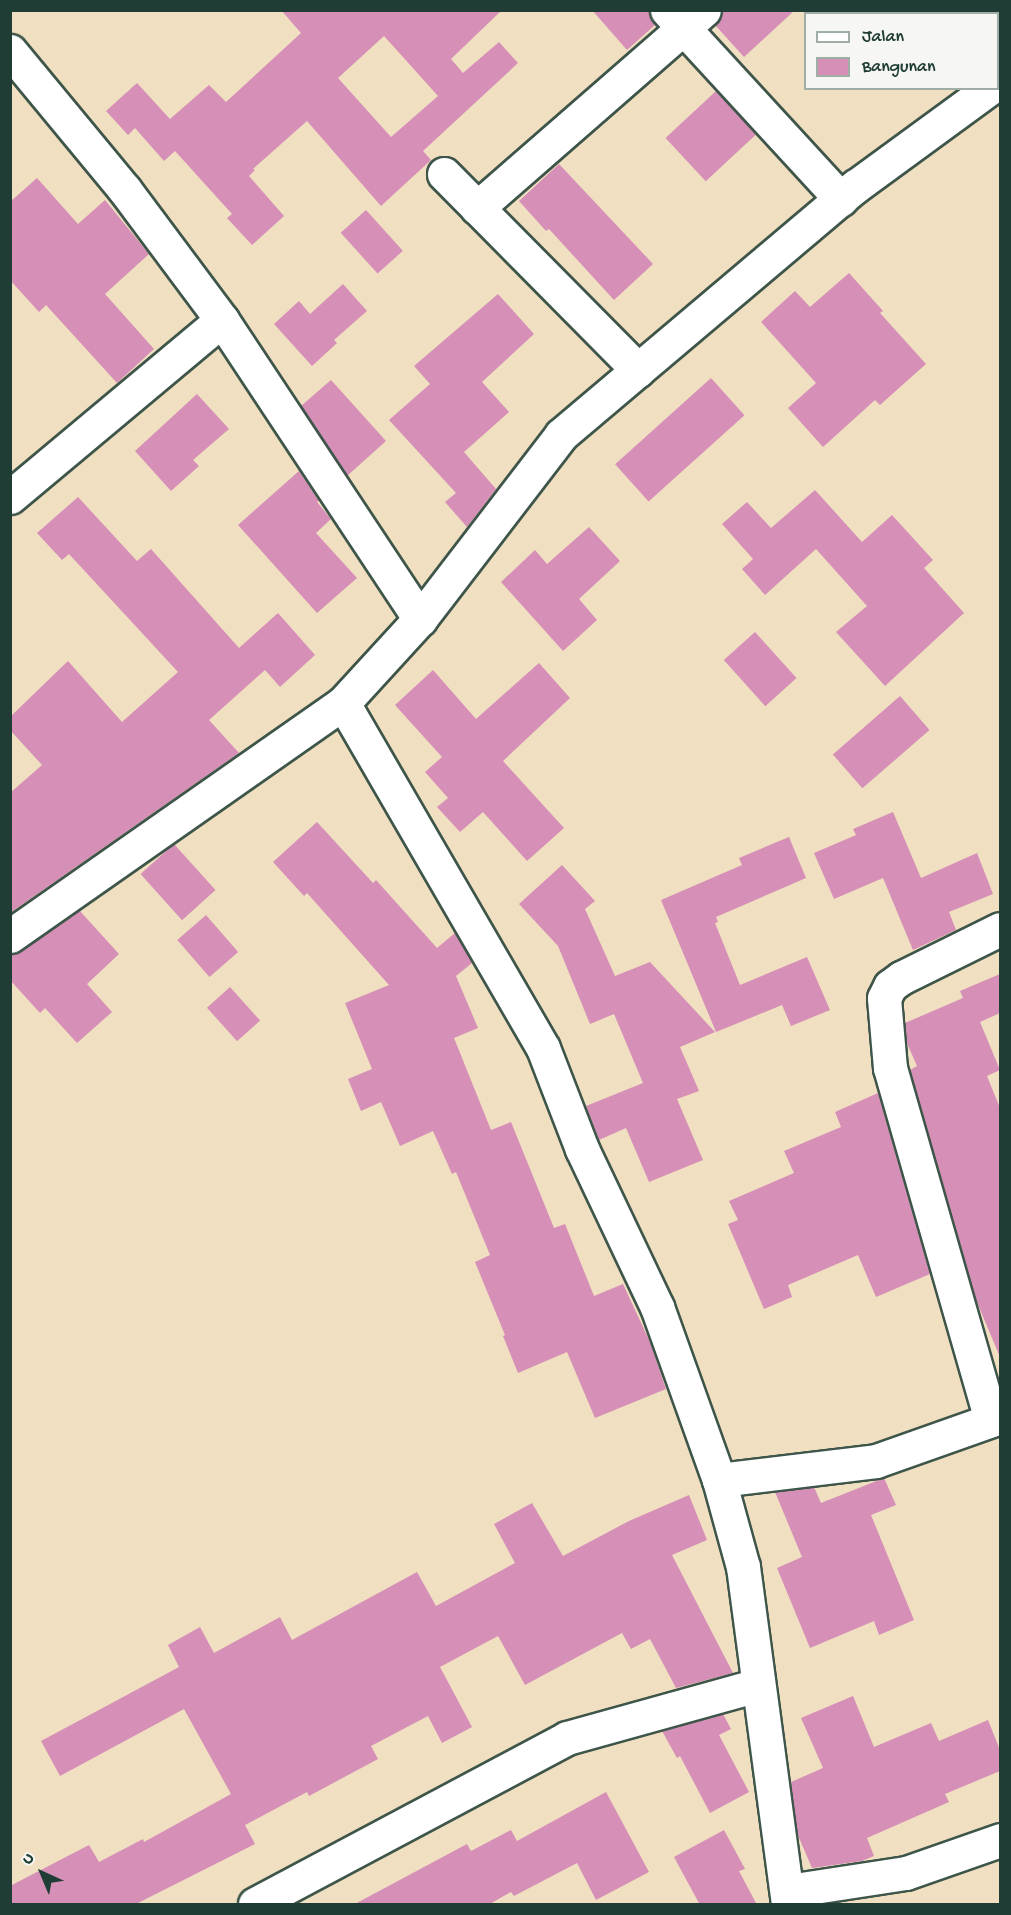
<!DOCTYPE html>
<html>
<head>
<meta charset="utf-8">
<style>
	body { margin:0 }
	#map { position:relative; width:1011px; height:1915px; overflow:hidden; background:#f0dfc1; font-family:"Gochi Hand",sans-serif }
	div>[style] { position:absolute }
	.building>* { inset:0; background:#d68fb7; transform-origin:0 0 }
	.roads { filter:drop-shadow(2px 0 #3e5549) drop-shadow(-2px 0 #3e5549) drop-shadow(0 2px #3e5549) drop-shadow(0 -2px #3e5549) }
	.street>* { height:33px; margin:-16.5px; padding:0 16.5px; transform-origin:16.5px; border-radius:16.5px; background:#fff }
	span { translate:-50% -50%; white-space:nowrap; text-align:center; line-height:1.15; -webkit-text-stroke:6px #f6f6f2; paint-order:stroke }
	.frame { position:absolute; inset:0; border:12px solid #1f3d34; pointer-events:none }
	.legend { position:absolute; left:804px; top:12px; width:195px; height:78px; box-sizing:border-box; background:#f6f6f2; border:2px solid #a0aca6; margin:0; padding:8px 10px; list-style:none; font-size:18px; color:#1f3d34 }
	.legend li { display:flex; align-items:center; gap:12px; height:30px }
	.legend b { width:30px; border:2px solid #a0aca6 }
	.north { position:absolute; left:12px; top:1843px; width:60px; height:60px; -webkit-text-stroke:4px #f6f6f2; paint-order:stroke; rotate:316deg; font-size:16px; font-weight:700; line-height:24px; text-align:center; color:#1f3d34 }
	.north::after { content:''; display:block; margin:auto; width:21px; height:27px; background:#1f3d34; clip-path:polygon(50% 0,100% 100%,50% 72%,0 100%) }
</style>
</head>
<body>
<div id="map">
	<div class="building">
		<i style="clip-path:polygon(evenodd,281px 10px,502px 10px,451px 59px,463px 73px,499px 42px,518px 63px,423px 151px,431px 160px,381px 206px,307px 121px,253px 169px,255px 170px,249px 176px,284px 216px,252px 245px,227px 218px,232px 214px,175px 151px,164px 161px,135px 128px,128px 135px,106px 111px,137px 83px,170px 119px,209px 85px,226px 102px,301px 33px,281px 10px,384px 36px,438px 96px,391px 137px,338px 78px,384px 36px)"></i>
		<i style="clip-path:polygon(592px 10px,649px 10px,655px 25px,627px 50px)"></i>
		<i style="clip-path:polygon(722px 10px,795px 10px,744px 57px,715px 25px)"></i>
		<i style="left:716px;top:91px;width:59px;height:69px;rotate:47deg"></i>
		<i style="clip-path:polygon(559px 164px,653px 264px,614px 300px,549px 229px,546px 231px,519px 201px)"></i>
		<i style="clip-path:polygon(37px 178px,78px 224px,105px 200px,149px 254px,105px 294px,154px 349px,117px 383px,46px 305px,39px 312px,10px 280px,10px 202px)"></i>
		<i style="left:366px;top:210px;width:55px;height:34px;rotate:48deg"></i>
		<i style="clip-path:polygon(849px 273px,883px 311px,880px 313px,926px 364px,880px 405px,875px 400px,823px 447px,788px 408px,816px 383px,761px 322px,795px 291px,810px 307px)"></i>
		<i style="clip-path:polygon(343px 284px,367px 311px,334px 340px,337px 343px,312px 366px,274px 324px,299px 301px,310px 314px)"></i>
		<i style="clip-path:polygon(498px 294px,534px 334px,482px 382px,509px 412px,464px 452px,496px 489px,467px 527px,445px 502px,456px 493px,389px 420px,430px 384px,414px 366px)"></i>
		<i style="left:711px;top:378px;width:50px;height:129px;rotate:48deg"></i>
		<i style="clip-path:polygon(331px 380px,386px 441px,347px 476px,301px 406px)"></i>
		<i style="clip-path:polygon(197px 394px,229px 429px,193px 460px,199px 466px,171px 491px,135px 451px)"></i>
		<i style="clip-path:polygon(299px 471px,319px 501px,317px 502px,331px 519px,316px 533px,357px 578px,317px 613px,238px 525px)"></i>
		<i style="clip-path:polygon(815px 490px,862px 542px,892px 515px,933px 560px,924px 568px,964px 613px,885px 686px,836px 632px,867px 606px,816px 549px,765px 595px,742px 569px,753px 559px,722px 524px,747px 502px,771px 528px)"></i>
		<i style="clip-path:polygon(78px 497px,137px 561px,151px 549px,239px 648px,278px 613px,315px 655px,280px 687px,265px 670px,209px 720px,239px 753px,10px 913px,10px 793px,42px 765px,10px 730px,10px 717px,68px 661px,122px 722px,178px 672px,69px 554px,62px 560px,37px 533px)"></i>
		<i style="clip-path:polygon(589px 527px,620px 561px,579px 599px,597px 620px,563px 651px,501px 582px,535px 550px,547px 564px)"></i>
		<i style="left:755px;top:632px;width:62px;height:42px;rotate:48deg"></i>
		<i style="clip-path:polygon(539px 663px,570px 698px,503px 761px,564px 828px,527px 861px,483px 812px,460px 832px,437px 807px,448px 798px,425px 772px,442px 757px,395px 705px,433px 670px,476px 719px)"></i>
		<i style="left:900px;top:696px;width:45px;height:89px;rotate:49deg"></i>
		<i style="clip-path:polygon(893px 812px,921px 878px,977px 853px,993px 894px,949px 912px,956px 930px,913px 950px,883px 878px,834px 899px,814px 853px,856px 835px,853px 829px)"></i>
		<i style="clip-path:polygon(317px 822px,373px 883px,376px 880px,437px 948px,455px 933px,472px 963px,456px 976px,478px 1028px,454px 1038px,491px 1130px,511px 1122px,554px 1228px,565px 1224px,594px 1296px,623px 1284px,650px 1342px,666px 1389px,595px 1418px,567px 1352px,518px 1373px,503px 1336px,505px 1335px,475px 1262px,490px 1255px,456px 1172px,452px 1174px,433px 1131px,400px 1146px,381px 1102px,361px 1111px,348px 1079px,372px 1069px,345px 1003px,389px 985px,307px 893px,304px 896px,273px 862px)"></i>
		<i style="clip-path:polygon(789px 837px,806px 878px,716px 917px,718px 922px,715px 923px,740px 985px,807px 957px,830px 1010px,791px 1026px,782px 1005px,716px 1032px,661px 900px,742px 865px,739px 858px)"></i>
		<i style="left:174px;top:844px;width:62px;height:45px;rotate:48deg"></i>
		<i style="clip-path:polygon(562px 865px,595px 901px,585px 909px,615px 976px,650px 962px,715px 1032px,680px 1047px,699px 1091px,677px 1099px,703px 1160px,649px 1182px,626px 1128px,599px 1140px,586px 1106px,643px 1083px,614px 1014px,590px 1024px,558px 946px,519px 904px)"></i>
		<i style="clip-path:polygon(79px 910px,119px 954px,87px 984px,112px 1012px,77px 1043px,45px 1008px,40px 1013px,10px 980px,10px 955px,21px 951px)"></i>
		<i style="left:206px;top:915px;width:49px;height:38px;rotate:49deg"></i>
		<i style="clip-path:polygon(1000px 974px,1000px 1013px,980px 1022px,1000px 1070px,987px 1076px,1000px 1108px,1000px 1357px,976px 1300px,910px 1070px,917px 1066px,906px 1041px,905px 1023px,963px 998px,960px 991px)"></i>
		<i style="left:230px;top:987px;width:45px;height:31px;rotate:48deg"></i>
		<i style="clip-path:polygon(878px 1093px,930px 1274px,876px 1297px,858px 1255px,788px 1285px,792px 1297px,764px 1309px,728px 1224px,738px 1220px,729px 1201px,794px 1173px,784px 1151px,841px 1127px,835px 1112px)"></i>
		<i style="clip-path:polygon(884px 1478px,896px 1505px,871px 1515px,914px 1620px,879px 1635px,874px 1621px,810px 1648px,777px 1568px,802px 1557px,775px 1492px,814px 1487px,821px 1503px)"></i>
		<i style="clip-path:polygon(689px 1495px,707px 1540px,672px 1555px,733px 1673px,676px 1688px,650px 1639px,631px 1649px,622px 1633px,525px 1685px,498px 1636px,440px 1667px,472px 1727px,442px 1743px,428px 1716px,371px 1746px,378px 1759px,309px 1796px,307px 1792px,245px 1825px,255px 1844px,134px 1905px,10px 1905px,10px 1886px,89px 1845px,99px 1862px,143px 1839px,144px 1842px,231px 1794px,184px 1709px,60px 1776px,41px 1741px,179px 1667px,168px 1645px,200px 1627px,214px 1653px,280px 1617px,292px 1640px,417px 1572px,436px 1606px,515px 1563px,494px 1524px,532px 1503px,563px 1556px,629px 1521px)"></i>
		<i style="clip-path:polygon(853px 1696px,874px 1747px,931px 1723px,939px 1741px,988px 1720px,1000px 1750px,1000px 1771px,945px 1794px,949px 1802px,867px 1838px,874px 1856px,862px 1861px,812px 1868px,797px 1833px,791px 1782px,823px 1768px,801px 1718px)"></i>
		<i style="clip-path:polygon(723px 1714px,731px 1729px,719px 1735px,749px 1792px,710px 1813px,680px 1756px,677px 1758px,662px 1731px)"></i>
		<i style="clip-path:polygon(606px 1792px,649px 1872px,596px 1900px,577px 1863px,514px 1896px,511px 1892px,488px 1905px,353px 1905px,467px 1844px,471px 1851px,511px 1830px,517px 1841px)"></i>
		<i style="clip-path:polygon(724px 1830px,745px 1869px,739px 1871px,757px 1905px,700px 1905px,674px 1857px)"></i>
	</div>
	<div class="roads">
		<div class="street">
			<i style="left:667px;top:10px;width:257px;rotate:47.4deg"></i>
			<i style="left:10px;top:51px;width:180px;rotate:50.4deg"></i>
			<i style="left:125px;top:190px;width:162px;rotate:53.3deg"></i>
			<i style="left:222px;top:320px;width:359px;rotate:56.5deg"></i>
			<i style="left:444px;top:174px;width:276px;rotate:45.3deg"></i>
			<i style="left:477px;top:208px;width:301px;rotate:-41.1deg"></i>
			<i style="left:10px;top:497px;width:276px;rotate:-39.9deg"></i>
			<i style="left:10px;top:936px;width:406px;rotate:-35deg"></i>
			<i style="left:991px;top:1420px;width:366px;rotate:-106deg"></i>
			<i style="left:890px;top:1068px;width:70px;rotate:-94.9deg"></i>
			<i style="left:884px;top:998px;width:13px;rotate:-63deg"></i>
			<i style="left:890px;top:986px;width:14px;rotate:-36deg"></i>
			<i style="left:901px;top:978px;width:110px;rotate:-26.3deg"></i>
			<i style="left:719px;top:1480px;width:158px;rotate:-6.9deg"></i>
			<i style="left:876px;top:1461px;width:132px;rotate:-19.5deg"></i>
			<i style="left:788px;top:1891px;width:119px;rotate:-8.7deg"></i>
			<i style="left:906px;top:1873px;width:100px;rotate:-19.3deg"></i>
			<i style="left:255px;top:1904px;width:353px;rotate:-28deg"></i>
			<i style="left:567px;top:1738px;width:198px;rotate:-15.5deg"></i>
			<i style="left:788px;top:1904px;width:340px;rotate:-97.6deg"></i>
			<i style="left:743px;top:1567px;width:90px;rotate:-105.4deg"></i>
			<i style="left:719px;top:1480px;width:184px;rotate:-109.7deg"></i>
			<i style="left:657px;top:1307px;width:175px;rotate:-115.4deg"></i>
			<i style="left:582px;top:1149px;width:108px;rotate:-111.1deg"></i>
			<i style="left:543px;top:1048px;width:399px;rotate:-120.1deg"></i>
			<i style="left:343px;top:703px;width:114px;rotate:-47.5deg"></i>
			<i style="left:420px;top:619px;width:232px;rotate:-52.5deg"></i>
			<i style="left:561px;top:435px;width:386px;rotate:-40.2deg"></i>
			<i style="left:856px;top:186px;width:166px;rotate:-36.2deg"></i>
		</div>
	</div>
	<div class="frame"></div>
	<ul class="legend">
	<li><b style="height:8px;background:#fff"></b>Jalan</li>
	<li><b style="height:16px;background:#d68fb7"></b>Bangunan</li>
	</ul>
	<div class="north">U</div>
</div>
</body>
</html>
